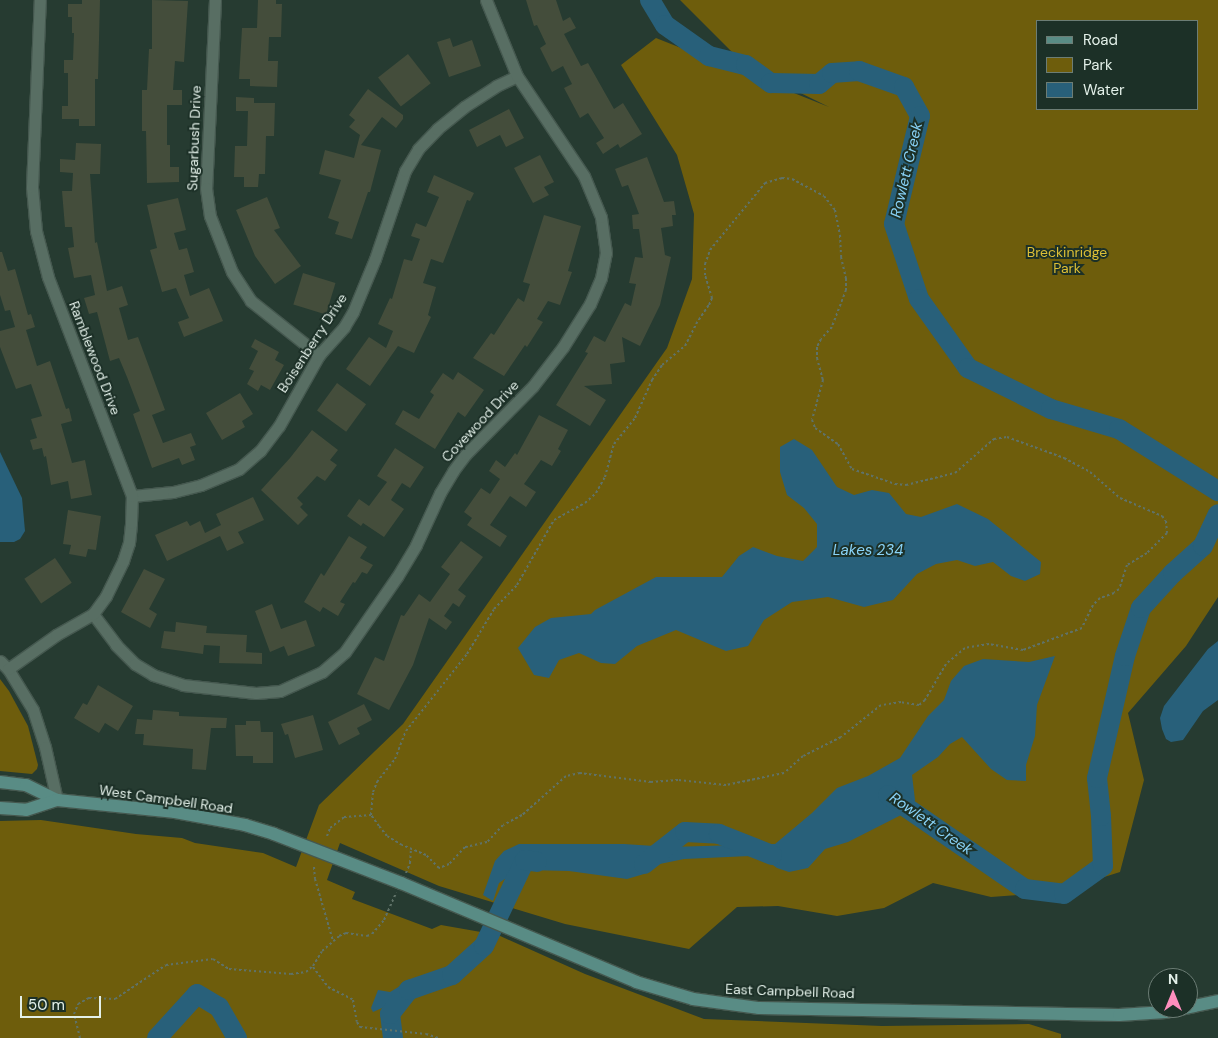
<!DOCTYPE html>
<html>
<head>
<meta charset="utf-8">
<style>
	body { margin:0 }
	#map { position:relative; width:1218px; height:1038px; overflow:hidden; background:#263b31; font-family:"DM Sans",sans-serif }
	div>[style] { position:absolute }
	.green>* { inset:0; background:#6e5d0c }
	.water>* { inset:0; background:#28607a }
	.river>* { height:20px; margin:-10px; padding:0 10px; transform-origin:10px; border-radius:10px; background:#28607a }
	.building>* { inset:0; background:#444d3b; transform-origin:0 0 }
	.path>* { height:2px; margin-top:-1px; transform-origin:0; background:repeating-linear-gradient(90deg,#5f7268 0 2.5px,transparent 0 5px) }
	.roads { filter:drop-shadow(1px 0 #45584f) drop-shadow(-1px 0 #45584f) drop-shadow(0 1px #45584f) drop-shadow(0 -1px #45584f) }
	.minor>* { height:11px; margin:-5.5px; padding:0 5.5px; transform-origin:5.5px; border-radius:5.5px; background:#586e63 }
	.secondary>* { height:12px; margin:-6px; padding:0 6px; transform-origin:6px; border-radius:6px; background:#598c85 }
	span { translate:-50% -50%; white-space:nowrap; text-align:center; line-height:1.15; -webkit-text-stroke:4px #1c3027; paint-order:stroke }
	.street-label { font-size:14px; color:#e3f0e9 }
	.park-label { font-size:14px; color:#ddbf36 }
	.water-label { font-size:15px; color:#89d3f8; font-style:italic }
	.legend { position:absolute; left:1036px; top:20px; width:162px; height:90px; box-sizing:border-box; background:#1c3027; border:1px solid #6c7d75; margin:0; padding:6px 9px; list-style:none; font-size:15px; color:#e3f0e9 }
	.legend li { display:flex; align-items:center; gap:10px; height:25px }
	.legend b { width:25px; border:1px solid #6c7d75 }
	.north { position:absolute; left:1148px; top:968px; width:50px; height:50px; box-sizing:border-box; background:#1c3027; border:1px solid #6c7d75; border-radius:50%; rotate:0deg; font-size:14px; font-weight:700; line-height:20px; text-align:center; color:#e3f0e9 }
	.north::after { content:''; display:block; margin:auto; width:18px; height:22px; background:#fe8ebd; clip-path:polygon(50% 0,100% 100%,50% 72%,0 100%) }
	.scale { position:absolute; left:20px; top:996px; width:81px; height:22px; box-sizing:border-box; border:2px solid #e3f0e9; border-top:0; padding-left:6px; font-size:15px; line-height:18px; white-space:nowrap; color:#e3f0e9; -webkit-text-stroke:4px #1c3027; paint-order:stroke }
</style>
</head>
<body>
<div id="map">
	<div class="green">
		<i style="clip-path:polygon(evenodd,680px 0,1218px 0,1218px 597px,1186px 646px,1128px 713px,1144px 780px,1120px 872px,1057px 892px,991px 897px,933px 883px,884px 908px,837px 916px,778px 906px,737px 907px,689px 949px,565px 924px,439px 886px,340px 843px,327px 880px,355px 892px,352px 899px,432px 929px,441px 925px,498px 935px,585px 974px,704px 1019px,882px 1026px,1029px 1024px,1061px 1034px,1061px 1038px,0 1038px,0 821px,41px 820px,136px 834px,182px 838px,195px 843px,263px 853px,296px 867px,319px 805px,403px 724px,667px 348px,692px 279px,694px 214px,677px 155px,621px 65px,656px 38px,829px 107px,746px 66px,680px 0,1037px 21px,1197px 21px,1197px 109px,1037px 109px,1037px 21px)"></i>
		<i style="clip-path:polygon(0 679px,9px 691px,28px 726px,38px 765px,37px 769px,32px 774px,0 771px)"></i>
	</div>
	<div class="water">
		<i style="clip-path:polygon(794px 439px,812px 450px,837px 487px,854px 495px,872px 490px,889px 493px,906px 514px,921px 517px,957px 504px,988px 519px,1041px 562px,1040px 574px,1025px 581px,1011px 576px,993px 562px,975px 566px,957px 560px,936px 564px,917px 574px,893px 600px,864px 607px,828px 597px,792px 602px,764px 620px,748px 646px,726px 651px,676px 630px,637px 646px,615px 664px,601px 663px,579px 653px,559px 660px,549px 678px,534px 675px,518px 648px,535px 627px,551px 618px,591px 614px,595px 610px,656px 577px,722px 577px,739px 556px,753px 547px,777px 556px,803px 561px,817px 547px,817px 524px,804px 508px,787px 495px,780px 472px,780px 447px)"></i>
		<i style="clip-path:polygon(0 452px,22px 498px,25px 531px,20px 539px,14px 542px,0 542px)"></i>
		<i style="clip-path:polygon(1218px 641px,1218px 700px,1203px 711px,1183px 740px,1171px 742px,1166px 739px,1162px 729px,1160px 718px,1164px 706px,1208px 649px)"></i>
		<i style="clip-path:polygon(1055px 656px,1037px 705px,1035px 736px,1026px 765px,1026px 781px,1007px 780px,991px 769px,962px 737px,950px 744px,938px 757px,912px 775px,915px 800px,911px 810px,848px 842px,825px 849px,808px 868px,789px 872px,777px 868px,763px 858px,750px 856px,684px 859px,650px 866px,644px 874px,627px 879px,569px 871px,526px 870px,512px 874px,499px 883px,493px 901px,483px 895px,495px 861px,504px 851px,519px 844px,624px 844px,669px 847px,775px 844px,812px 813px,837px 788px,868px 776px,900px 758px,928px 716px,944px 700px,951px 681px,964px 666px,983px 659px,1029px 662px)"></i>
		<i style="clip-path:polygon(412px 979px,418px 988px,405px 997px,401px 1003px,391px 1004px,373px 1012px,371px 1008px,378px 990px,390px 992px)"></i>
	</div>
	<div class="river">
		<i style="left:650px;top:0;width:29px;rotate:59deg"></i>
		<i style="left:665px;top:25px;width:54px;rotate:35.2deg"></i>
		<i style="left:709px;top:56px;width:38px;rotate:14deg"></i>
		<i style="left:746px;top:65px;width:31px;rotate:36deg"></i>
		<i style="left:771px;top:83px;width:48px;rotate:1.2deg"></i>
		<i style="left:819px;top:84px;width:17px;rotate:-40deg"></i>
		<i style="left:832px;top:73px;width:27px;rotate:-4deg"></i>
		<i style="left:859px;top:71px;width:48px;rotate:19.6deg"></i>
		<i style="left:904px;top:87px;width:33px;rotate:61deg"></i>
		<i style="left:920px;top:116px;width:111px;rotate:103.5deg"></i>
		<i style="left:894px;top:224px;width:79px;rotate:71.6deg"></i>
		<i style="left:919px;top:299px;width:85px;rotate:54.6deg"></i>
		<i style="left:968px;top:368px;width:93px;rotate:26.3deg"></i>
		<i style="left:1051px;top:409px;width:71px;rotate:16.4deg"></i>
		<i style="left:1119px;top:429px;width:117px;rotate:32.1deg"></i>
		<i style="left:888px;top:795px;width:166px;rotate:34.5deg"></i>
		<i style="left:1025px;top:889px;width:39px;rotate:7deg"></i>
		<i style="left:1064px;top:894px;width:48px;rotate:-35.7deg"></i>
		<i style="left:1103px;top:866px;width:50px;rotate:-92.3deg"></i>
		<i style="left:1101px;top:816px;width:38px;rotate:-96deg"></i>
		<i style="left:1097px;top:778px;width:125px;rotate:-77.1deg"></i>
		<i style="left:1125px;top:656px;width:51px;rotate:-71.6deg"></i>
		<i style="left:1141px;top:608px;width:47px;rotate:-47.6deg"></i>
		<i style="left:1173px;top:573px;width:40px;rotate:-42deg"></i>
		<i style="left:1203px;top:546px;width:35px;rotate:-65deg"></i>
		<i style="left:644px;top:864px;width:52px;rotate:-38deg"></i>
		<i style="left:685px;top:832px;width:34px;rotate:3deg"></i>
		<i style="left:719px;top:834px;width:57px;rotate:21.6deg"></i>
		<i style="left:157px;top:1038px;width:59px;rotate:-47.7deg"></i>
		<i style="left:197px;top:994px;width:26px;rotate:31deg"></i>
		<i style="left:219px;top:1007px;width:36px;rotate:60deg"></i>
		<i style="left:393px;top:1038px;width:24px;rotate:-97deg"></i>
		<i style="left:390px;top:1014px;width:31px;rotate:-52deg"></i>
		<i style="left:409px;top:990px;width:46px;rotate:-19.2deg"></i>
		<i style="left:452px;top:975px;width:43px;rotate:-42.2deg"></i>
		<i style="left:484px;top:946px;width:95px;rotate:-64.5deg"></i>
		<i style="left:525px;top:860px;width:12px;rotate:9deg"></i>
	</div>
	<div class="building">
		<i style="clip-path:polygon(82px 0,100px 0,98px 79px,95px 79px,95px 126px,79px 126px,79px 119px,62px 119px,62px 106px,68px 106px,68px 73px,64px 73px,64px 60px,73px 60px,74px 33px,72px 33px,72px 17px,68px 17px,68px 4px,82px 4px)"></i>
		<i style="clip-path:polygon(152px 0,188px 1px,184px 62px,175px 61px,173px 90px,182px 90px,182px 105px,167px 105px,167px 145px,170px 145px,170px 167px,179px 167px,179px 182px,147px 183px,146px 131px,142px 131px,142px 90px,147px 90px,149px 49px,152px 49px)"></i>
		<i style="clip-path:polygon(258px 0,276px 0,276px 4px,282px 4px,281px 37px,269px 37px,268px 61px,278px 61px,277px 87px,250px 86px,250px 79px,239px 79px,242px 28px,257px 28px)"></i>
		<i style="clip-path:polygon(526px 0,556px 0,563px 21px,570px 17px,576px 28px,564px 34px,581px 66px,588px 63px,614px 109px,623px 103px,642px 134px,620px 148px,618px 144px,603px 154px,596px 143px,604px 138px,588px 113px,580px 118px,564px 88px,572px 84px,563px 66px,552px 72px,540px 48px,546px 44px,537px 25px,534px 26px)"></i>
		<i style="clip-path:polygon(450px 38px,453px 47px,472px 40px,481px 66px,449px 77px,437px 42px)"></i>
		<i style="left:408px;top:54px;width:37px;height:38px;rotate:52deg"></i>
		<i style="clip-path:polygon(368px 89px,403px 115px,403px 119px,396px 128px,382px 117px,361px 145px,381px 150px,370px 192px,368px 192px,352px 239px,335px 234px,339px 222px,328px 218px,341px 180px,319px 174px,325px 150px,354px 158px,360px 135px,349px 127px,355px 120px,349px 115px)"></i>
		<i style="clip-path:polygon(236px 97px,254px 98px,254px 103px,275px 103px,274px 136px,266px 136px,265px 174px,259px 174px,258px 187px,244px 187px,244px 177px,234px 177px,235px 146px,247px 146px,248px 111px,236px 111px)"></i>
		<i style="clip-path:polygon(509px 109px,524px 138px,506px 147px,500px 135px,477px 147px,469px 130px)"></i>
		<i style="clip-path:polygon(76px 143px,101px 144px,100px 174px,90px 174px,95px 243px,97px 242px,107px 291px,122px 286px,128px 305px,119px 308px,128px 340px,138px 337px,165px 410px,152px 415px,163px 443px,191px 433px,196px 445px,190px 447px,195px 460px,182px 465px,179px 458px,152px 468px,133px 414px,140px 411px,127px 377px,119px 358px,110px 361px,97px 312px,89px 314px,84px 298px,95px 295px,91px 275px,74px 278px,68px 248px,74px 247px,72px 227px,65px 227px,62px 191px,72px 191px,73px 173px,60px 172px,60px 159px,75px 160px)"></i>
		<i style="clip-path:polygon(540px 155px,554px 182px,544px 187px,549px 195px,533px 203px,514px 168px)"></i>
		<i style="clip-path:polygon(647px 157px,664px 202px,674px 201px,676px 215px,672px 215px,673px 226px,661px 228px,665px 255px,671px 257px,660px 305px,640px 346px,622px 337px,625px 362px,610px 364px,612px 384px,584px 386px,606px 400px,590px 426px,556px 405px,588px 353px,585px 352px,594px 336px,605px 342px,625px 303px,631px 306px,636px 284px,629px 283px,635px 257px,643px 258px,639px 229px,633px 229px,632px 215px,639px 214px,628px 185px,622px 187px,615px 169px)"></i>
		<i style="clip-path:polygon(434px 175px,474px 193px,470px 201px,467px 200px,443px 263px,431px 259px,423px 283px,436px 287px,428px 315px,431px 317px,414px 353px,398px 346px,370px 386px,346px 369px,369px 337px,386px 348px,393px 331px,378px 324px,390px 298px,392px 299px,404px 259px,412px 261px,420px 239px,411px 236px,416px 223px,426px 227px,439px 197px,427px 192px)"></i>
		<i style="clip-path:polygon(267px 197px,280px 228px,274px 230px,301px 266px,275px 284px,255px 256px,236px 210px)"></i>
		<i style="clip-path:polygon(178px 198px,186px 230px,174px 233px,179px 250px,187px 248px,194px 272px,184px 275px,190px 296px,209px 288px,223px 321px,184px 337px,178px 322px,189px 318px,176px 288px,162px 292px,150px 250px,157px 248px,147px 205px)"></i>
		<i style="clip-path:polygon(544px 215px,581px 226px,568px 271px,572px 272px,560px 305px,548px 301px,537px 319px,543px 322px,527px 347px,525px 345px,504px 376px,473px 358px,491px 333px,494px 335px,518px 298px,524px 302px,530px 284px,523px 282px)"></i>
		<i style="clip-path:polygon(0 252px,2px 252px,8px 271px,15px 269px,28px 315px,31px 314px,35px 327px,26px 330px,37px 366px,50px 361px,66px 409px,69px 408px,72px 421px,61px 424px,72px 463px,85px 460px,92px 495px,71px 499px,68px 481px,51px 485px,46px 456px,44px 457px,42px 448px,33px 450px,30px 440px,37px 438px,31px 419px,42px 416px,31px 384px,16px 389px,0 347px,0 331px,15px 327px,10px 310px,5px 311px,0 295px)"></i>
		<i style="left:303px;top:273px;width:34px;height:33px;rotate:17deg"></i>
		<i style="clip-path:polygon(255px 339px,279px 352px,275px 360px,284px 365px,270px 390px,261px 385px,258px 391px,247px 384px,254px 371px,249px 369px,258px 351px,251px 347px)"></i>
		<i style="clip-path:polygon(458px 372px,484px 390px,465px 417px,458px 412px,435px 449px,395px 424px,403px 410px,419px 419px,434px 395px,430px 392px,443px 373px,453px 380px)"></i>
		<i style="left:337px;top:383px;width:36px;height:34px;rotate:36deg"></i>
		<i style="clip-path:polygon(240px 393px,253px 414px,242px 421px,245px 427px,222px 440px,206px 413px)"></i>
		<i style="clip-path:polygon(539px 415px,568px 430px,558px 449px,561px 451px,552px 466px,541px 460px,524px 484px,536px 492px,526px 507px,510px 496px,490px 525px,507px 536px,500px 547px,467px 525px,472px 518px,464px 512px,481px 488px,490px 494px,500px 479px,489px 471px,496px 460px,505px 467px,515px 453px,517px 455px)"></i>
		<i style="clip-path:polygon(312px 430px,338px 450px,330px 460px,337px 465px,325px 481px,317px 476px,297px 498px,303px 504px,300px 507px,308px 515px,298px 525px,261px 490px,290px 458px)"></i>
		<i style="clip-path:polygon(395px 448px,424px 467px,410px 488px,402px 483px,391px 500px,404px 509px,384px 537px,363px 523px,361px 526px,347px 516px,359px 499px,369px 506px,387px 482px,377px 476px)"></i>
		<i style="clip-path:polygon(253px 497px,264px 520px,238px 532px,244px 543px,227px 551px,220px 536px,167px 561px,155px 535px,187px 521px,190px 526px,200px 521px,205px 533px,221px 525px,216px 514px)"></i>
		<i style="clip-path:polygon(68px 510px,101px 516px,96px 550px,88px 549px,86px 557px,69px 554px,71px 545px,63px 544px)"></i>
		<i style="clip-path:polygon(349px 536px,367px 547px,360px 558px,373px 565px,367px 574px,362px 572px,355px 583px,353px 582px,340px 602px,345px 604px,338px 616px,323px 607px,320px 612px,304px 602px,321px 573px,324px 576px)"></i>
		<i style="clip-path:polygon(461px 541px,483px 557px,458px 590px,466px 596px,459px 607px,453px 603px,444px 616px,452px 622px,446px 630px,429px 618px,413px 665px,389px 710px,357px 694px,375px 657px,384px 661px,401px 615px,404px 616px,419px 594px,430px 602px,450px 574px,441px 567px)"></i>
		<i style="left:55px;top:558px;width:30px;height:37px;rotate:56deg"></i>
		<i style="clip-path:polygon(144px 569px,165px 579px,149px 609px,157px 614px,150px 628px,121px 612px)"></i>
		<i style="clip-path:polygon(272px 604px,281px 629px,306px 620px,315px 646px,288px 656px,284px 646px,270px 652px,255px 611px)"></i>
		<i style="clip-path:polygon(176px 622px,207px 626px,206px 633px,247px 635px,246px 652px,262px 653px,262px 664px,219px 663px,220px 646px,204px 645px,203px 654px,161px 648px,164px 631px,175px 632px)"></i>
		<i style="clip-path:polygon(98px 685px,133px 706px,118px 731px,105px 723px,99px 733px,74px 718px,83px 703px,87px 705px)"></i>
		<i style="clip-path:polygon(364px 704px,372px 720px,357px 728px,360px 734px,339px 745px,328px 722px)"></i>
		<i style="clip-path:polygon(153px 710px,179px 712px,179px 716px,227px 718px,226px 728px,211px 728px,206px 770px,192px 769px,193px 749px,143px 745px,144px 734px,135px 734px,137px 719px,152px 720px)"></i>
		<i style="clip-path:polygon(313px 715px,323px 750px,295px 758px,288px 734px,285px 735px,281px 724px)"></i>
		<i style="clip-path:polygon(246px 721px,260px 721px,261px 732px,273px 732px,273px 763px,253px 763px,253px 756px,236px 756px,235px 725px,246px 725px)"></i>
	</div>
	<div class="path">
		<i style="left:782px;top:178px;width:10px;rotate:6deg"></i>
		<i style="left:792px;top:179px;width:36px;rotate:28deg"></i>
		<i style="left:824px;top:196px;width:18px;rotate:52deg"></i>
		<i style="left:835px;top:210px;width:25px;rotate:79deg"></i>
		<i style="left:840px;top:235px;width:22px;rotate:87deg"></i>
		<i style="left:841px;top:257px;width:22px;rotate:77deg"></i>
		<i style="left:846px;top:278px;width:12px;rotate:90deg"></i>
		<i style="left:846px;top:290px;width:40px;rotate:111deg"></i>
		<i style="left:832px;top:327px;width:16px;rotate:133deg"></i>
		<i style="left:821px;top:339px;width:9px;rotate:117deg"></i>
		<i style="left:817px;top:347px;width:11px;rotate:90deg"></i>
		<i style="left:817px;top:358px;width:23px;rotate:75deg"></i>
		<i style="left:823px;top:380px;width:41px;rotate:105.4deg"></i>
		<i style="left:812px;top:420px;width:9px;rotate:69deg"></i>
		<i style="left:815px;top:428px;width:28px;rotate:35deg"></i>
		<i style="left:838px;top:444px;width:29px;rotate:61deg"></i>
		<i style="left:852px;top:469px;width:46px;rotate:19.2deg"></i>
		<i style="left:895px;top:484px;width:11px;rotate:5deg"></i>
		<i style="left:906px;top:485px;width:50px;rotate:-13.8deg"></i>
		<i style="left:955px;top:473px;width:52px;rotate:-41.1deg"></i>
		<i style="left:994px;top:439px;width:13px;rotate:-9deg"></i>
		<i style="left:1007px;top:437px;width:61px;rotate:20.2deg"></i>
		<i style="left:1064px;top:458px;width:30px;rotate:28deg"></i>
		<i style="left:1090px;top:472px;width:40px;rotate:41deg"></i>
		<i style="left:1120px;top:498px;width:46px;rotate:23.2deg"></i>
		<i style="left:1162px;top:516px;width:6px;rotate:51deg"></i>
		<i style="left:1166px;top:521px;width:12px;rotate:85deg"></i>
		<i style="left:1167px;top:533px;width:28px;rotate:135deg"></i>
		<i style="left:1147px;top:553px;width:23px;rotate:149deg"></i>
		<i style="left:1127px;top:565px;width:25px;rotate:108deg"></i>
		<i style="left:1119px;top:589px;width:6px;rotate:141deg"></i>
		<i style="left:1114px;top:593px;width:15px;rotate:160deg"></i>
		<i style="left:1100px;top:598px;width:10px;rotate:135deg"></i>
		<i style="left:1093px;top:605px;width:25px;rotate:116deg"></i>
		<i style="left:1082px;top:628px;width:63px;rotate:159.6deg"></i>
		<i style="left:1023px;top:650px;width:35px;rotate:-170deg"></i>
		<i style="left:989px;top:644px;width:24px;rotate:171deg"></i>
		<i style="left:965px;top:648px;width:25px;rotate:140deg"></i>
		<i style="left:946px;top:664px;width:42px;rotate:120.3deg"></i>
		<i style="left:925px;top:700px;width:8px;rotate:140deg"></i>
		<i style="left:919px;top:705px;width:18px;rotate:-171deg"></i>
		<i style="left:901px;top:702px;width:20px;rotate:171deg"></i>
		<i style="left:881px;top:705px;width:51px;rotate:141.3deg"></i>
		<i style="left:841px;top:737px;width:42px;rotate:153.4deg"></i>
		<i style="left:803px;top:756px;width:25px;rotate:138deg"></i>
		<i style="left:784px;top:773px;width:59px;rotate:168.3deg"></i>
		<i style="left:726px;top:785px;width:48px;rotate:-174.1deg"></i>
		<i style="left:678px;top:780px;width:27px;rotate:176deg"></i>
		<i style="left:651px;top:782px;width:72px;rotate:-172.8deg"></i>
		<i style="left:580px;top:773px;width:14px;rotate:168deg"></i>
		<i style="left:566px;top:776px;width:59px;rotate:138.4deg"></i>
		<i style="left:522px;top:815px;width:21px;rotate:152deg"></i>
		<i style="left:503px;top:825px;width:23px;rotate:133deg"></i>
		<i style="left:487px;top:842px;width:23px;rotate:167deg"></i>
		<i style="left:465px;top:847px;width:23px;rotate:133deg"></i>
		<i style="left:449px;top:864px;width:11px;rotate:158deg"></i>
		<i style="left:439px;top:868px;width:18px;rotate:-135deg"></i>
		<i style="left:426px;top:855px;width:26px;rotate:-157deg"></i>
		<i style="left:402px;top:845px;width:17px;rotate:-149deg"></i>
		<i style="left:387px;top:836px;width:13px;rotate:-129deg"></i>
		<i style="left:379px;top:826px;width:14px;rotate:-126deg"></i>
		<i style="left:371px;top:815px;width:23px;rotate:-85deg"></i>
		<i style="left:373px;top:792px;width:11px;rotate:-68deg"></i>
		<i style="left:377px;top:782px;width:29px;rotate:-52deg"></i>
		<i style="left:395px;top:759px;width:30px;rotate:-69deg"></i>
		<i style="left:406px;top:731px;width:98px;rotate:-51.6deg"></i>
		<i style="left:467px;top:654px;width:52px;rotate:-59deg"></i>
		<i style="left:494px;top:609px;width:33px;rotate:-46deg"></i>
		<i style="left:517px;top:585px;width:75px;rotate:-60.4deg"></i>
		<i style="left:554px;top:520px;width:35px;rotate:-29deg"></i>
		<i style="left:585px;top:503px;width:15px;rotate:-42deg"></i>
		<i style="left:596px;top:493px;width:18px;rotate:-61deg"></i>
		<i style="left:605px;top:477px;width:34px;rotate:-75deg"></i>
		<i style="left:614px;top:444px;width:33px;rotate:-51deg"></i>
		<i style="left:635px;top:418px;width:42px;rotate:-65.9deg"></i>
		<i style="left:652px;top:380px;width:18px;rotate:-56deg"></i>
		<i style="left:662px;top:365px;width:30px;rotate:-40deg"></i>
		<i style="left:685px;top:346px;width:25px;rotate:-63deg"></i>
		<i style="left:696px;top:324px;width:23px;rotate:-56deg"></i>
		<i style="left:709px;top:305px;width:8px;rotate:-67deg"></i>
		<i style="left:712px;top:298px;width:24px;rotate:-107deg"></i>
		<i style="left:705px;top:275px;width:11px;rotate:-90deg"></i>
		<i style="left:705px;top:264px;width:15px;rotate:-70deg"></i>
		<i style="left:710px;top:250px;width:87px;rotate:-50.6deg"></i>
		<i style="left:765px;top:183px;width:18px;rotate:-16deg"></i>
		<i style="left:327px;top:836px;width:9px;rotate:-69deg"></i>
		<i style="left:330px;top:828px;width:18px;rotate:-38deg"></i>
		<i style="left:344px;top:817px;width:27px;rotate:-4deg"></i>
		<i style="left:314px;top:867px;width:12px;rotate:85deg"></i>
		<i style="left:315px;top:879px;width:65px;rotate:73.8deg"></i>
		<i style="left:406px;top:873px;width:11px;rotate:-68deg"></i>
		<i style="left:410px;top:863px;width:13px;rotate:-86deg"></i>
		<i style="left:313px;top:967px;width:25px;rotate:53deg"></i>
		<i style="left:328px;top:987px;width:28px;rotate:27deg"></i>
		<i style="left:353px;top:1000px;width:22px;rotate:80deg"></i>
		<i style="left:357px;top:1022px;width:6px;rotate:59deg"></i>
		<i style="left:360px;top:1027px;width:66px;rotate:6.1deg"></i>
		<i style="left:426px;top:1034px;width:13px;rotate:18deg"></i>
		<i style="left:80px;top:1038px;width:25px;rotate:-104deg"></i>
		<i style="left:74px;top:1014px;width:11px;rotate:-68deg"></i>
		<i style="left:78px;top:1004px;width:13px;rotate:-29deg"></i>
		<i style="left:89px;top:998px;width:26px;rotate:2deg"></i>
		<i style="left:115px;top:999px;width:61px;rotate:-33.7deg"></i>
		<i style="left:166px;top:965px;width:47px;rotate:-7.3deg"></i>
		<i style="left:213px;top:959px;width:19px;rotate:32deg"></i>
		<i style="left:229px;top:969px;width:62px;rotate:4.6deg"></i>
		<i style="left:291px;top:974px;width:15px;rotate:-8deg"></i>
		<i style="left:306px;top:972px;width:9px;rotate:-41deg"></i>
		<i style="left:313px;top:966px;width:17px;rotate:-59deg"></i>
		<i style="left:322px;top:951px;width:23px;rotate:-41deg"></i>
		<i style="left:339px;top:936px;width:8px;rotate:-23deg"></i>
		<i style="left:346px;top:933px;width:21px;rotate:8deg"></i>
		<i style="left:367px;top:936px;width:5px;rotate:-22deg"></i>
		<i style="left:372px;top:934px;width:18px;rotate:-49deg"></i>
		<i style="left:384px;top:920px;width:30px;rotate:-66deg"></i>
	</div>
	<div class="roads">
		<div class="minor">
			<i style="left:215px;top:0;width:188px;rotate:92.7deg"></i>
			<i style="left:206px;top:188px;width:28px;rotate:82deg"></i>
			<i style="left:210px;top:216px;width:60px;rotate:68.6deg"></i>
			<i style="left:232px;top:272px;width:35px;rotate:57deg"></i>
			<i style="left:251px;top:301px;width:87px;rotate:38.5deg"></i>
			<i style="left:132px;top:496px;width:41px;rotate:-5.6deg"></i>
			<i style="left:173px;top:492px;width:29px;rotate:-14deg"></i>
			<i style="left:201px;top:485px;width:41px;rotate:-22.8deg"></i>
			<i style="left:239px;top:469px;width:28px;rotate:-41deg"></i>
			<i style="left:260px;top:451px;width:31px;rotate:-53deg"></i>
			<i style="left:279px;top:426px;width:81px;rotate:-60.6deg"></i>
			<i style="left:319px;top:355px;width:38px;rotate:-48deg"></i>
			<i style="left:344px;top:327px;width:17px;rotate:-59deg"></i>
			<i style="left:353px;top:312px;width:57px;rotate:-67.5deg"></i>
			<i style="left:375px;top:259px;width:93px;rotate:-71.2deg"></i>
			<i style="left:405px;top:171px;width:26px;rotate:-59deg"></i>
			<i style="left:418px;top:149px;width:28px;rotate:-46deg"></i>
			<i style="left:437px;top:129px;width:35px;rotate:-39deg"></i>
			<i style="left:464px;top:107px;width:38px;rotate:-33deg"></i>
			<i style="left:496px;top:86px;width:23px;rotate:-25deg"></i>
			<i style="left:93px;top:614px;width:39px;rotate:53deg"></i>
			<i style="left:116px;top:645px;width:27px;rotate:45deg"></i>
			<i style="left:135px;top:664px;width:21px;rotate:31deg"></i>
			<i style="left:153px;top:675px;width:32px;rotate:18deg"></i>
			<i style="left:183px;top:685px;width:73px;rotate:6.3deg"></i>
			<i style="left:256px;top:693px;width:24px;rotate:-5deg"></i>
			<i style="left:280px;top:691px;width:46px;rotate:-24.3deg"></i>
			<i style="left:322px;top:672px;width:30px;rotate:-41deg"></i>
			<i style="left:345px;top:652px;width:91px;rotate:-55.3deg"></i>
			<i style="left:397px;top:577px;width:37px;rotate:-59deg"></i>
			<i style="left:416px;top:545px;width:57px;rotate:-65.2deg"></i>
			<i style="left:440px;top:493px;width:26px;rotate:-59deg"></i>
			<i style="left:453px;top:471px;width:21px;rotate:-53deg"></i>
			<i style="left:466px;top:454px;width:95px;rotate:-45.4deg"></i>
			<i style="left:533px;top:386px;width:49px;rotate:-52.4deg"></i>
			<i style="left:563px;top:347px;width:51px;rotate:-57.9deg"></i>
			<i style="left:590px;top:304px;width:28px;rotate:-67deg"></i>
			<i style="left:601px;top:278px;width:25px;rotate:-79deg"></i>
			<i style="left:606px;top:253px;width:36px;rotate:-98deg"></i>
			<i style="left:601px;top:217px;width:44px;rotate:-112.5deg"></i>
			<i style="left:584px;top:176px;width:120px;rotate:-123.8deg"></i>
			<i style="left:517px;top:76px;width:82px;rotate:-112.2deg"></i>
			<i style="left:0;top:661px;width:11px;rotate:45deg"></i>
			<i style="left:8px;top:669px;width:48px;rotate:58.6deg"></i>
			<i style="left:33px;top:710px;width:39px;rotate:72deg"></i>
			<i style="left:45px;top:747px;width:54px;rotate:77.2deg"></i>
			<i style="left:8px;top:669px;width:59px;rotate:-35.3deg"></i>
			<i style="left:56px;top:635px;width:43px;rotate:-29.6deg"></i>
			<i style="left:93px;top:614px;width:22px;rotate:-54deg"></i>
			<i style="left:106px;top:596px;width:39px;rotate:-64deg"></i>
			<i style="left:123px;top:561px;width:19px;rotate:-72deg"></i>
			<i style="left:129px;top:543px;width:20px;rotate:-84deg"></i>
			<i style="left:131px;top:523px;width:27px;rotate:-88deg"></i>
			<i style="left:132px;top:496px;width:235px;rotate:-111deg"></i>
			<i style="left:48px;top:277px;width:48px;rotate:-104.6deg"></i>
			<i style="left:36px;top:231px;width:44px;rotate:-95.2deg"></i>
			<i style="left:32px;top:187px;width:187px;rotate:-87.6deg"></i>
		</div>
		<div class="secondary">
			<i style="left:0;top:782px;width:26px;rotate:7deg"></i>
			<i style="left:26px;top:785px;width:34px;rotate:26deg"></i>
			<i style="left:57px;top:800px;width:119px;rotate:5.8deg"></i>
			<i style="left:175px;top:812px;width:71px;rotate:10.5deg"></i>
			<i style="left:245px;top:825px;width:30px;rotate:17deg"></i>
			<i style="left:274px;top:834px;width:136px;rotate:21.1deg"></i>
			<i style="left:401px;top:883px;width:255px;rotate:22.8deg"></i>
			<i style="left:636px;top:982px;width:59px;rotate:16.6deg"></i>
			<i style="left:693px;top:999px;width:67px;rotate:7.8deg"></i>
			<i style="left:759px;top:1008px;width:360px;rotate:1.1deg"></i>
			<i style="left:1119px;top:1015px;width:47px;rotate:-3.7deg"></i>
			<i style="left:1166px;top:1012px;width:53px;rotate:-11.9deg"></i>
			<i style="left:0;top:808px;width:26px;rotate:4deg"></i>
			<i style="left:26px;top:810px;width:33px;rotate:-18deg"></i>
		</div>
	</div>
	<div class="street-label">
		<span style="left:194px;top:138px;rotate:-88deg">Sugarbush Drive</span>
		<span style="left:312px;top:343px;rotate:-57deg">Boisenberry Drive</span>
		<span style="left:95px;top:358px;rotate:69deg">Ramblewood Drive</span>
		<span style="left:480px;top:421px;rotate:-47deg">Covewood Drive</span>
		<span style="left:166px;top:799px;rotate:8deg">West Campbell Road</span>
		<span style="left:790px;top:991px;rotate:2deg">East Campbell Road</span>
	</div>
	<div class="park-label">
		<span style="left:1067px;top:260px">Breckinridge<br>Park</span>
	</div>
	<div class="water-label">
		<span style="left:907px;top:170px;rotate:-77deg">Rowlett Creek</span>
		<span style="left:868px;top:551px">Lakes 234</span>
		<span style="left:931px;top:824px;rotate:35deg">Rowlett Creek</span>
	</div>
	<ul class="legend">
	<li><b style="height:6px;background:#598c85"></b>Road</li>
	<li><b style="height:14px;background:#6e5d0c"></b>Park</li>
	<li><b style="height:14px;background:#28607a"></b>Water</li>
	</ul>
	<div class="north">N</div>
	<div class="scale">50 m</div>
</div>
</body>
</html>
